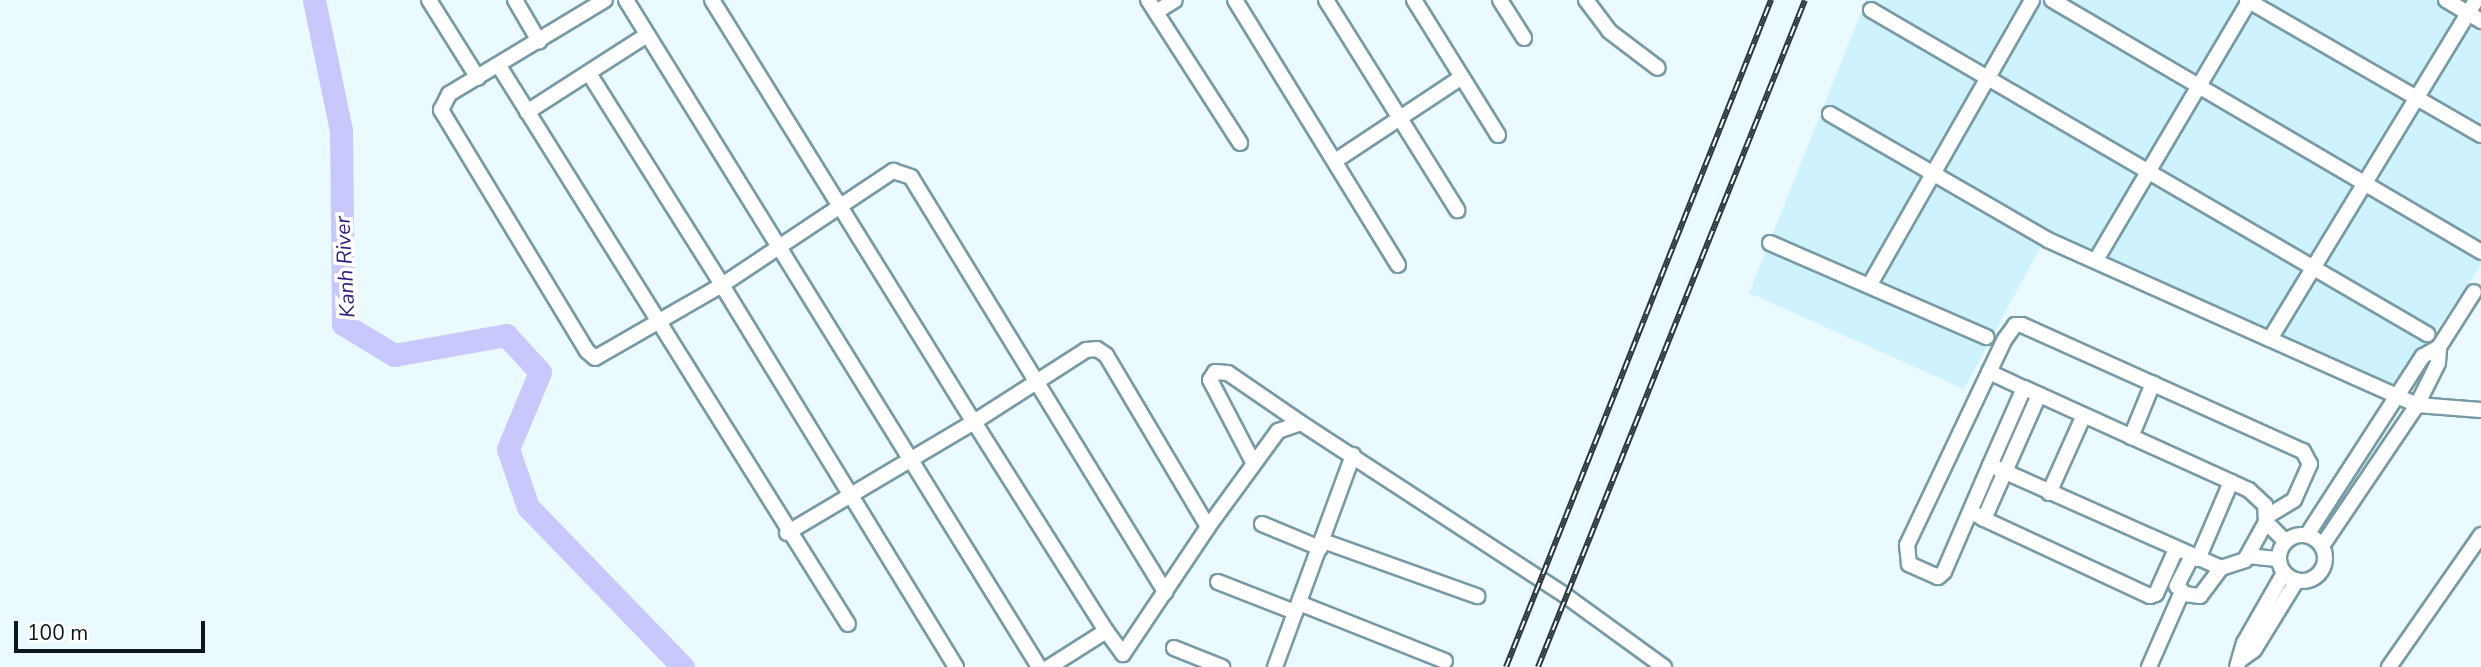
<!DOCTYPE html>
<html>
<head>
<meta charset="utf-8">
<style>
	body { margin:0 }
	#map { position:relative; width:2481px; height:667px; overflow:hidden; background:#ebfafe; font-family:"Nunito Sans",sans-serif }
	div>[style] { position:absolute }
	.built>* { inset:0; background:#cff3fe }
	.river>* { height:23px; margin:-11.5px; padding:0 11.5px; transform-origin:11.5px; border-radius:11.5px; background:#c9c8fc }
	.roads { filter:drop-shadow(2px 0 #789aa4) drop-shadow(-2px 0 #789aa4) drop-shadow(0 2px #789aa4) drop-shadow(0 -2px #789aa4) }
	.minor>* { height:14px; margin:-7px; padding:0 7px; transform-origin:7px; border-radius:7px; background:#fff }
	.minor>.ring { margin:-7px; padding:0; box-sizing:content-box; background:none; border:14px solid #fff; border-radius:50% }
	.rail>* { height:6px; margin-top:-3px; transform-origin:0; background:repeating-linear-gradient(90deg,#fff 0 10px,#2a383c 0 20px); box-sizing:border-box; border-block:2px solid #2a383c }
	span { translate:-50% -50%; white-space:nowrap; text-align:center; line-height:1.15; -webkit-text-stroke:7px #fff; paint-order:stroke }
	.water-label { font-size:21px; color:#321a7a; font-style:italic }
	.scale { position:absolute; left:14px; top:621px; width:191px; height:32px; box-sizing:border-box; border:4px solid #0a171b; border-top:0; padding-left:9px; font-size:21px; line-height:24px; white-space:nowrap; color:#0a171b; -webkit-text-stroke:5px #fff; paint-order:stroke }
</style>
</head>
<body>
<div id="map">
	<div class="built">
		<i style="clip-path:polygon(1866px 0,2481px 0,2481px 265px,2398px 386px,2047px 235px,1964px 389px,1749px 293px)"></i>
	</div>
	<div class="river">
		<i style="left:314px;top:0;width:133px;rotate:78.3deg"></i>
		<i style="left:341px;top:130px;width:194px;rotate:89.4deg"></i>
		<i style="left:343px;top:324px;width:60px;rotate:31.3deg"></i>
		<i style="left:394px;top:355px;width:114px;rotate:-10.1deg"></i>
		<i style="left:506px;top:335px;width:50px;rotate:47.4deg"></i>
		<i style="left:540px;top:372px;width:83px;rotate:112.6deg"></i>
		<i style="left:508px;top:449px;width:61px;rotate:71deg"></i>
		<i style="left:528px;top:507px;width:223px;rotate:45.9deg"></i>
	</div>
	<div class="roads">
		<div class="minor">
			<i style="left:429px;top:0;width:92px;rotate:57.9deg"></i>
			<i style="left:515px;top:0;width:48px;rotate:59.7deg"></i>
			<i style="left:626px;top:0;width:785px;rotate:58.23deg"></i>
			<i style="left:712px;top:0;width:497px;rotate:58.2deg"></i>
			<i style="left:974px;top:422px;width:133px;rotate:-32.7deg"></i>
			<i style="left:1086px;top:350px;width:11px;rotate:-5deg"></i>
			<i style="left:1097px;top:349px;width:11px;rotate:34deg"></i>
			<i style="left:1106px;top:355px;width:200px;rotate:59.3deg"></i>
			<i style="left:1208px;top:527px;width:153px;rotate:123.8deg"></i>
			<i style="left:1123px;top:654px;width:29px;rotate:-126deg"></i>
			<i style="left:1106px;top:631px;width:67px;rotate:147.7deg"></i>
			<i style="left:1148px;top:0;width:170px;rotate:57.2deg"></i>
			<i style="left:1235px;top:0;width:311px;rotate:58.4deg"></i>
			<i style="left:1326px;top:0;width:248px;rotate:58deg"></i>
			<i style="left:1414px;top:0;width:159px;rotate:58.1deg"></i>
			<i style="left:1500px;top:0;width:45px;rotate:57.7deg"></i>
			<i style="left:1586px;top:0;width:39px;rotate:53deg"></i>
			<i style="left:1609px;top:31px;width:61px;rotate:37.1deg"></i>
			<i style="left:2052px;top:0;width:498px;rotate:30.4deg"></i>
			<i style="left:2247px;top:0;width:270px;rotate:30deg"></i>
			<i style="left:2446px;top:0;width:41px;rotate:31deg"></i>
			<i style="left:1871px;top:10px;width:644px;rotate:30.23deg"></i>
			<i style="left:1156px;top:12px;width:22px;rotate:-32deg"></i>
			<i style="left:499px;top:66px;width:658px;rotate:57.98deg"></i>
			<i style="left:590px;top:75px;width:248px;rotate:57.8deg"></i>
			<i style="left:722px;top:285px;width:146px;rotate:150.1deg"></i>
			<i style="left:595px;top:358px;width:11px;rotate:-139deg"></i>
			<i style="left:587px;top:351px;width:282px;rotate:-121.2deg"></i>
			<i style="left:441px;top:110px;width:18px;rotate:-63deg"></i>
			<i style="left:449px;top:94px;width:182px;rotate:-31.1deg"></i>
			<i style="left:527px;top:112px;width:143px;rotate:-32.7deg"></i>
			<i style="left:1830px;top:114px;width:252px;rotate:30deg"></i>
			<i style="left:2048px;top:240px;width:404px;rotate:24.1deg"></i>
			<i style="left:2417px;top:405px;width:64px;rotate:4.5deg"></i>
			<i style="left:1335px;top:161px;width:152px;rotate:-33.5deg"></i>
			<i style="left:1770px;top:243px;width:236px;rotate:23.5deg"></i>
			<i style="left:2096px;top:260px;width:302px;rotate:-59.4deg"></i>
			<i style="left:1869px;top:286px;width:329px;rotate:-60.3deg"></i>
			<i style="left:2270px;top:339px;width:397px;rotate:-58.7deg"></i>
			<i style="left:1989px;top:372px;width:38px;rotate:25deg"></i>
			<i style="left:2131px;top:437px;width:58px;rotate:-67.8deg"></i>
			<i style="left:1254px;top:464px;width:95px;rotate:-117.6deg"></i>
			<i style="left:1210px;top:380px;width:9px;rotate:-58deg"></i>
			<i style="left:1215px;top:372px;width:13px;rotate:4deg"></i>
			<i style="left:1228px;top:373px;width:88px;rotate:34.4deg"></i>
			<i style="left:1990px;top:465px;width:253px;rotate:24deg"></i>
			<i style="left:2221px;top:568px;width:25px;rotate:-18deg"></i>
			<i style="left:2245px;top:560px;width:43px;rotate:-61.1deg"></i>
			<i style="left:2266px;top:522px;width:17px;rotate:-93deg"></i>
			<i style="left:2265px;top:505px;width:22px;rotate:-137deg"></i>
			<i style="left:2249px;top:490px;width:247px;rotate:-155.6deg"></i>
			<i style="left:2024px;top:388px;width:84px;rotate:113.8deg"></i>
			<i style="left:1990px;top:465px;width:116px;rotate:113.3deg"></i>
			<i style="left:1944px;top:572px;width:8px;rotate:140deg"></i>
			<i style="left:1938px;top:577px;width:32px;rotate:-156deg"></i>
			<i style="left:1909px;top:564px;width:19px;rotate:-96deg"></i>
			<i style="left:1907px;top:545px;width:228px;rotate:-64.6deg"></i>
			<i style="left:2005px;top:339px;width:17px;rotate:-54deg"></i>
			<i style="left:2015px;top:325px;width:7px"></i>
			<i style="left:2022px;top:325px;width:308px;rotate:24.2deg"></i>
			<i style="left:2303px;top:451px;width:15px;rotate:62deg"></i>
			<i style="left:2310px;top:464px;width:39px;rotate:114deg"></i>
			<i style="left:2294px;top:500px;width:31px;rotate:149deg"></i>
			<i style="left:2049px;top:493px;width:85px;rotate:-65.8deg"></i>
			<i style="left:1977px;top:515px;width:8px;rotate:30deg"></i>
			<i style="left:1984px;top:519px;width:136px;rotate:-66.1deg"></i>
			<i style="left:1984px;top:519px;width:183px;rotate:24.9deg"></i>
			<i style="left:2150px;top:596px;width:6px;rotate:-18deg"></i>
			<i style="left:2156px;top:594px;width:49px;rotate:-66deg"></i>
			<i style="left:2266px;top:522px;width:28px;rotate:45deg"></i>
			<i style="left:1262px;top:524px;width:63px;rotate:22.5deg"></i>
			<i style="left:1208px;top:527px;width:119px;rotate:-53.9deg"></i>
			<i style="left:1278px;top:431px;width:24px;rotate:-19deg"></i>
			<i style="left:1301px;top:423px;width:316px;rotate:33.1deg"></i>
			<i style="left:1566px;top:596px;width:121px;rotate:35.9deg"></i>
			<i style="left:787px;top:533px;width:217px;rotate:-30.7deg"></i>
			<i style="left:974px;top:422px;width:247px;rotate:57.7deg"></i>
			<i class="ring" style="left:2279px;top:535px;width:32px;height:32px"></i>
			<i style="left:2307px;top:535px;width:213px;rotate:-57.1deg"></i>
			<i style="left:2423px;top:356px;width:18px;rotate:-29deg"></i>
			<i style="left:1323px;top:541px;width:164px;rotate:19.7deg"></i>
			<i style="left:2322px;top:546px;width:170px;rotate:-56deg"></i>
			<i style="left:2417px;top:405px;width:47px;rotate:-63.4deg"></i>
			<i style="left:2438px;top:363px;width:16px;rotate:-86deg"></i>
			<i style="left:2439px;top:347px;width:65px;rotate:-57.5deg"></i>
			<i style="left:2192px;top:556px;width:34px;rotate:117deg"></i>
			<i style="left:2177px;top:586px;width:11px;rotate:45deg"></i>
			<i style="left:2185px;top:594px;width:15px;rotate:8deg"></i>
			<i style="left:2200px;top:596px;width:35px;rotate:-53deg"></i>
			<i style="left:2248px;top:556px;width:31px;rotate:6deg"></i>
			<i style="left:2198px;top:559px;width:84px;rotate:-66.8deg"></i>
			<i style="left:1218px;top:582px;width:83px;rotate:21.3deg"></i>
			<i style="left:1299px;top:603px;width:157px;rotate:21.7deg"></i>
			<i style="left:1174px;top:648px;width:52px;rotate:21.6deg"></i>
			<i style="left:2240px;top:660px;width:17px;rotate:-36deg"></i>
			<i style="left:2254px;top:650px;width:82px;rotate:-58.4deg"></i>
			<i style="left:956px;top:667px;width:448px;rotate:-121.5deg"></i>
			<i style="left:722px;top:285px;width:206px;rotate:-33.7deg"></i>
			<i style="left:893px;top:171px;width:19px;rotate:18deg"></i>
			<i style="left:911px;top:177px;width:487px;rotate:58.5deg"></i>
			<i style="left:1275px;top:667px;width:226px;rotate:-69.8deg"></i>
			<i style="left:2149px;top:667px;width:82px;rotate:-66.3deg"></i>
			<i style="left:2237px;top:667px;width:25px;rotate:-74deg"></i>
			<i style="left:2244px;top:643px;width:81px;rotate:-60.3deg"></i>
			<i style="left:2389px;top:667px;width:161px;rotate:-55.1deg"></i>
		</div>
	</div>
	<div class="rail">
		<i style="left:1506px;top:667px;width:718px;rotate:-68.33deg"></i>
		<i style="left:1538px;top:667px;width:718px;rotate:-68.18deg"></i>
	</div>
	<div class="water-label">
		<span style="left:345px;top:267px;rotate:-93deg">Kanh River</span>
	</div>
	<div class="scale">100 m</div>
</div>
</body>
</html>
